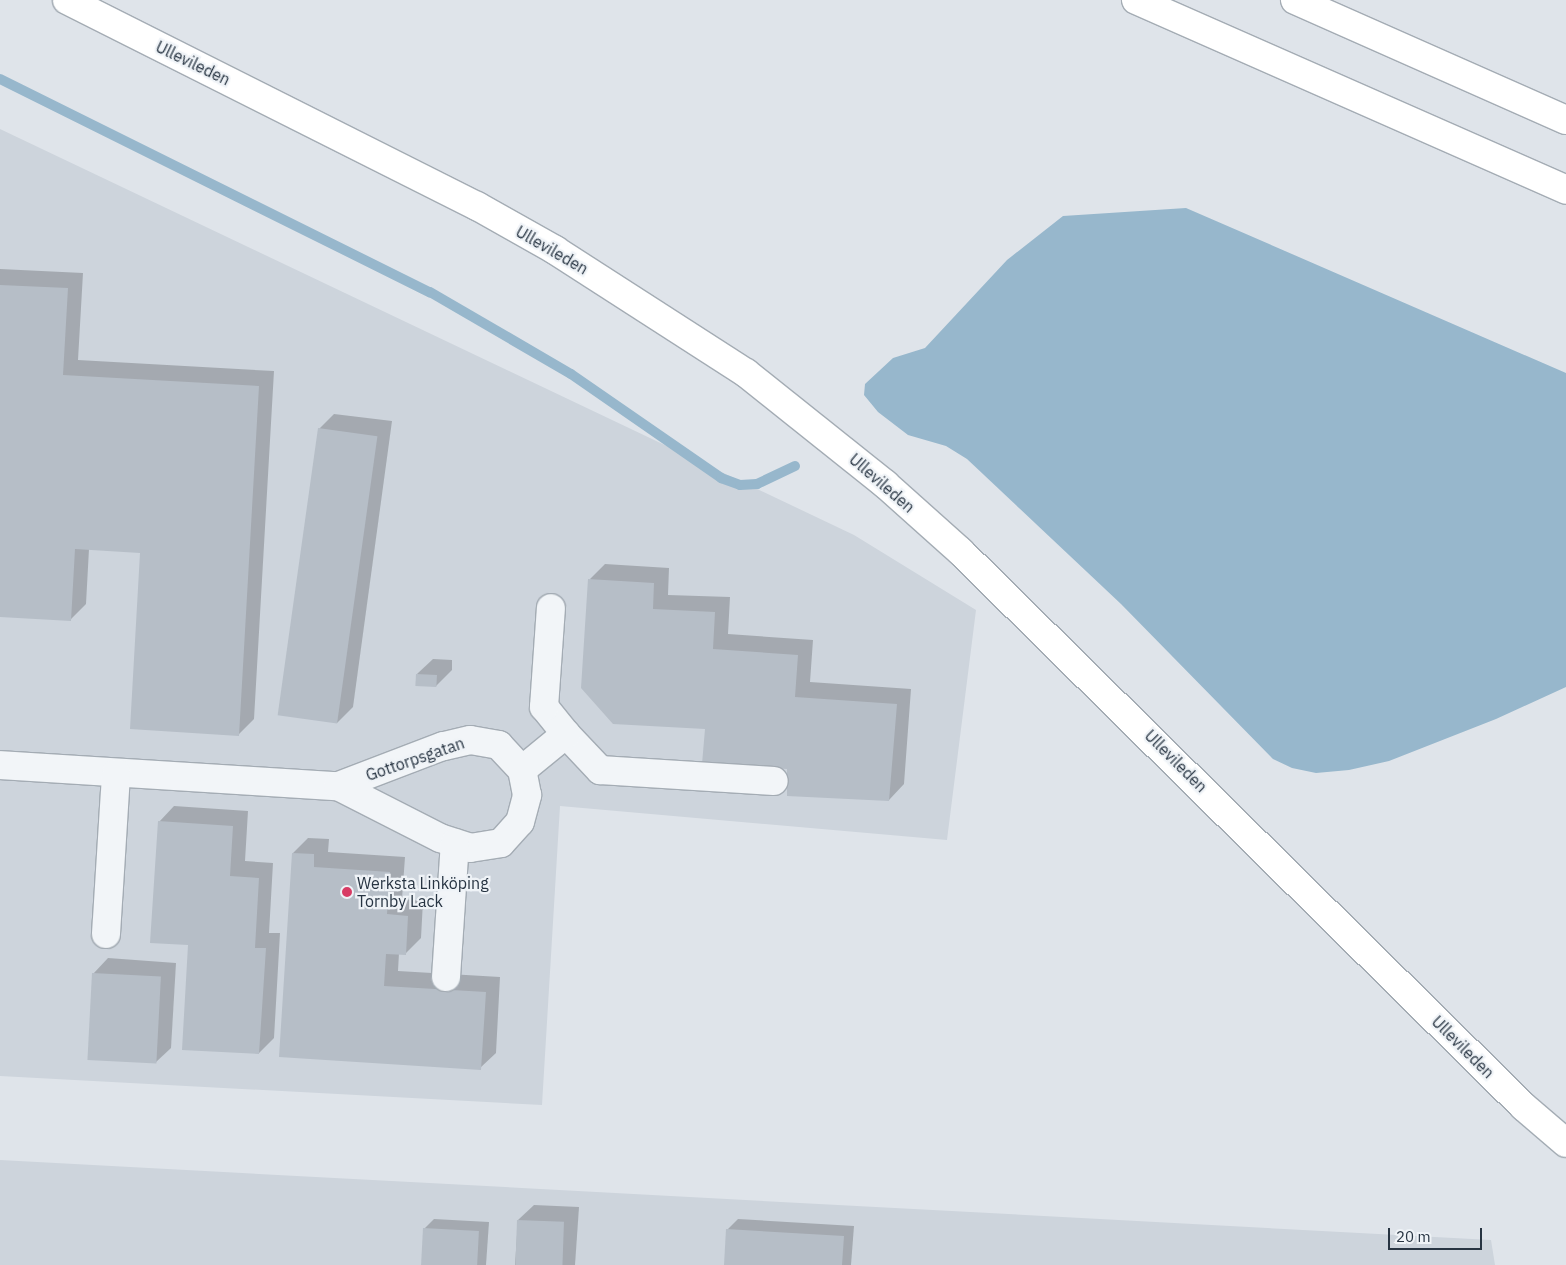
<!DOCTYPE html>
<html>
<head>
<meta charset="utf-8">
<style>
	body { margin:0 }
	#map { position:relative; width:1566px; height:1265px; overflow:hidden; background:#dfe4ea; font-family:"IBM Plex Sans",sans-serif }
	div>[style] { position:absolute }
	.built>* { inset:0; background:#cdd4dc }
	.water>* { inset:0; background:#97b7cc }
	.shadow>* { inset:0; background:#0003 }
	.stream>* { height:10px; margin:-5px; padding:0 5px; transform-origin:5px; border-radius:5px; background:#97b7cc }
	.building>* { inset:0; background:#b6bec7; transform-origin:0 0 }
	.roads { filter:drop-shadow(1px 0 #a4acb4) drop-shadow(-1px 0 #a4acb4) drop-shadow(0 1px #a4acb4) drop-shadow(0 -1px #a4acb4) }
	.minor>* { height:28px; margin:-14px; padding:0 14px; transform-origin:14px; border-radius:14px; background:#f2f5f8 }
	.major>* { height:28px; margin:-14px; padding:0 14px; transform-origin:14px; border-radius:14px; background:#fff }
	.highway>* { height:28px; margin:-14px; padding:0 14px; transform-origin:14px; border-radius:14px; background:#fff }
	.dots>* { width:14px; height:14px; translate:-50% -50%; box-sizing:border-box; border:2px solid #eff3f7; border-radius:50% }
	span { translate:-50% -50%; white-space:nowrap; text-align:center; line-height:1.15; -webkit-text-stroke:4.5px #eff3f7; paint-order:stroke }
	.street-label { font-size:16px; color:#273442 }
	.poi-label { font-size:16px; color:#273442 }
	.left { translate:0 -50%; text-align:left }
	.scale { position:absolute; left:1388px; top:1228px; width:94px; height:22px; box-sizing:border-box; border:2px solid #273442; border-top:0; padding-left:6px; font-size:15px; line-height:18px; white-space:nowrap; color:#273442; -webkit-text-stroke:4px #eff3f7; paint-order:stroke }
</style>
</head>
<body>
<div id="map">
	<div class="built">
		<i style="clip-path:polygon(0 129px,854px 535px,976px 610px,947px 840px,560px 806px,542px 1105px,0 1076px)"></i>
		<i style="clip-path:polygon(0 1160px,1491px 1240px,1495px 1265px,0 1265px)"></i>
	</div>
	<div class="water">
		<i style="clip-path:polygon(1186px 208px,1566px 373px,1566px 687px,1496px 719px,1389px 761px,1349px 770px,1316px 773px,1292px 768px,1273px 759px,1121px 604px,967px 459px,946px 446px,908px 435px,878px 412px,864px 395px,865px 384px,893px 358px,925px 348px,1007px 260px,1063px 216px)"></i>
	</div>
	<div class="shadow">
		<i style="clip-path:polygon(0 269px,83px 273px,78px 360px,274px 371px,254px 719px,239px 734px,141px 552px,89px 549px,86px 604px,71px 619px,0 615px)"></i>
		<i style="clip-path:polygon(334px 414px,392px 421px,353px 707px,337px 723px,319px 429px)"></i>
		<i style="clip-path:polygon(605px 564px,669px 568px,668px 595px,730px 597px,728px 634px,813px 640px,810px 682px,911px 689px,904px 784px,889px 800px,706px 728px,590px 579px)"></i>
		<i style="clip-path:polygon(433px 659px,452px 660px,452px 670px,436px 686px,417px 674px)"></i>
		<i style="clip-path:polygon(174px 806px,248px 811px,245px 861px,273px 863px,269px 933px,280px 933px,274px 1038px,259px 1053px,190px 944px,159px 822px)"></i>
		<i style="clip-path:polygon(308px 838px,329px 839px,328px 852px,405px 857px,402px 899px,423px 901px,421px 938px,405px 954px,399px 953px,398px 971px,500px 977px,496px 1053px,480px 1068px,281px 1056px,293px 853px)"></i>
		<i style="clip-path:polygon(108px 958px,176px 963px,171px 1048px,155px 1063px,93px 974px)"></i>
		<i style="clip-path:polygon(534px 1205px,579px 1207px,575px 1265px,515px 1265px,518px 1220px)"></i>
		<i style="clip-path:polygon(434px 1219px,489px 1222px,486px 1265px,422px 1265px,424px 1229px)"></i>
		<i style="clip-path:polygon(738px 1219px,854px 1226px,851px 1265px,725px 1265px,727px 1230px)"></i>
	</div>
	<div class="stream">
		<i style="left:0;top:79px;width:480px;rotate:26.4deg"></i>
		<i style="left:430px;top:292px;width:163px;rotate:30.2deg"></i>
		<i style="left:571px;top:374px;width:183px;rotate:34.7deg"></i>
		<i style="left:721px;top:478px;width:20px;rotate:20deg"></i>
		<i style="left:740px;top:485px;width:17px;rotate:-3deg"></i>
		<i style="left:757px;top:484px;width:42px;rotate:-25.3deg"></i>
	</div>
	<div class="building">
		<i style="clip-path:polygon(0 285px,68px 288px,63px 375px,259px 386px,239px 736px,130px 729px,140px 553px,75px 549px,71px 621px,0 617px)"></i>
		<i style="left:318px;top:428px;width:60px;height:290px;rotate:8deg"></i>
		<i style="clip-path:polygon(588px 579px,654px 583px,653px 609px,715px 612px,713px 649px,798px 655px,795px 697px,897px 704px,889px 801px,787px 796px,787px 769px,702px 764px,705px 729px,613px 724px,581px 688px)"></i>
		<i style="left:416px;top:674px;width:21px;height:12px;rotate:3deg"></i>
		<i style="clip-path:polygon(158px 821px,233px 826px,230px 876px,259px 878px,255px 948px,266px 948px,259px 1054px,182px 1050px,188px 945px,150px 943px)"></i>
		<i style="clip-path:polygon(292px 853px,314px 854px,314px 867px,390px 872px,387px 914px,408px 916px,406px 955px,386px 954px,384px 986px,486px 992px,481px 1070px,279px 1057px)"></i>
		<i style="left:92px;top:973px;width:69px;height:87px;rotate:3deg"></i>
		<i style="left:517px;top:1220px;width:47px;height:45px;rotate:2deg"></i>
		<i style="left:423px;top:1228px;width:56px;height:37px;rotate:3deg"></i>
		<i style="clip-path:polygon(726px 1229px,844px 1236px,842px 1265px,724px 1265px)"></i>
	</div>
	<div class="roads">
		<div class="minor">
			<i style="left:566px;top:734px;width:50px;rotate:46.6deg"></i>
			<i style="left:600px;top:770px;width:174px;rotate:3.6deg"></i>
			<i style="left:0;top:765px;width:339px;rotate:3.6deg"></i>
			<i style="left:338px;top:786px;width:114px;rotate:27deg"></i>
			<i style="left:440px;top:838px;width:32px;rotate:18deg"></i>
			<i style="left:470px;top:848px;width:31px;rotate:-9deg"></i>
			<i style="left:501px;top:843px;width:28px;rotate:-48deg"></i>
			<i style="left:520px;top:822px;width:28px;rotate:-75deg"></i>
			<i style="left:527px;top:795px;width:25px;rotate:-101deg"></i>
			<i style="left:522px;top:770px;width:34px;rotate:-133deg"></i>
			<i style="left:499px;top:745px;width:29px;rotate:-170deg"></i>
			<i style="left:470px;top:740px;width:28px;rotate:167deg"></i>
			<i style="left:443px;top:746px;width:112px;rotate:159.1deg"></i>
			<i style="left:522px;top:770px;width:57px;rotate:-39.3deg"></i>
			<i style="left:566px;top:734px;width:35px;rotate:-129deg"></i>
			<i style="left:544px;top:707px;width:99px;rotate:-86deg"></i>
			<i style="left:106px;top:934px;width:161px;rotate:-86.4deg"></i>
			<i style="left:446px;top:977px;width:134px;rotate:-86.2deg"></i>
		</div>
		<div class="major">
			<i style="left:67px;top:0;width:459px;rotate:26.7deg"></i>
			<i style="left:477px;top:206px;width:90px;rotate:29.4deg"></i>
			<i style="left:555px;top:250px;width:227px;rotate:32.8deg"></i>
			<i style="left:746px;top:373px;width:178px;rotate:38.6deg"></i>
			<i style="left:885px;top:484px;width:101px;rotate:41.8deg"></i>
			<i style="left:960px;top:551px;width:792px;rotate:44.59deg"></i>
			<i style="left:1524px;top:1107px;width:55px;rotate:40.6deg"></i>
		</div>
		<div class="highway">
			<i style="left:1136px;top:0;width:470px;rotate:23.8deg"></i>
			<i style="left:1295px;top:0;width:296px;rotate:23.9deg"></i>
		</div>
	</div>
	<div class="dots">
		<i style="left:347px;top:892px;background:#d83b64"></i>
	</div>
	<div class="street-label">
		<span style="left:193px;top:63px;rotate:26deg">Ullevileden</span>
		<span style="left:552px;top:250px;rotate:30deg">Ullevileden</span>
		<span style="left:882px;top:483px;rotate:41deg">Ullevileden</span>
		<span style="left:415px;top:759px;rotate:-19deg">Gottorpsgatan</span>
		<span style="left:1176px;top:761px;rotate:45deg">Ullevileden</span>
		<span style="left:1463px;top:1047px;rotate:45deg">Ullevileden</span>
	</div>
	<div class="poi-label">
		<span class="left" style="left:357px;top:892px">Werksta Linköping<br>Tornby Lack</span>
	</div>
	<div class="scale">20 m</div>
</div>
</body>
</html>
